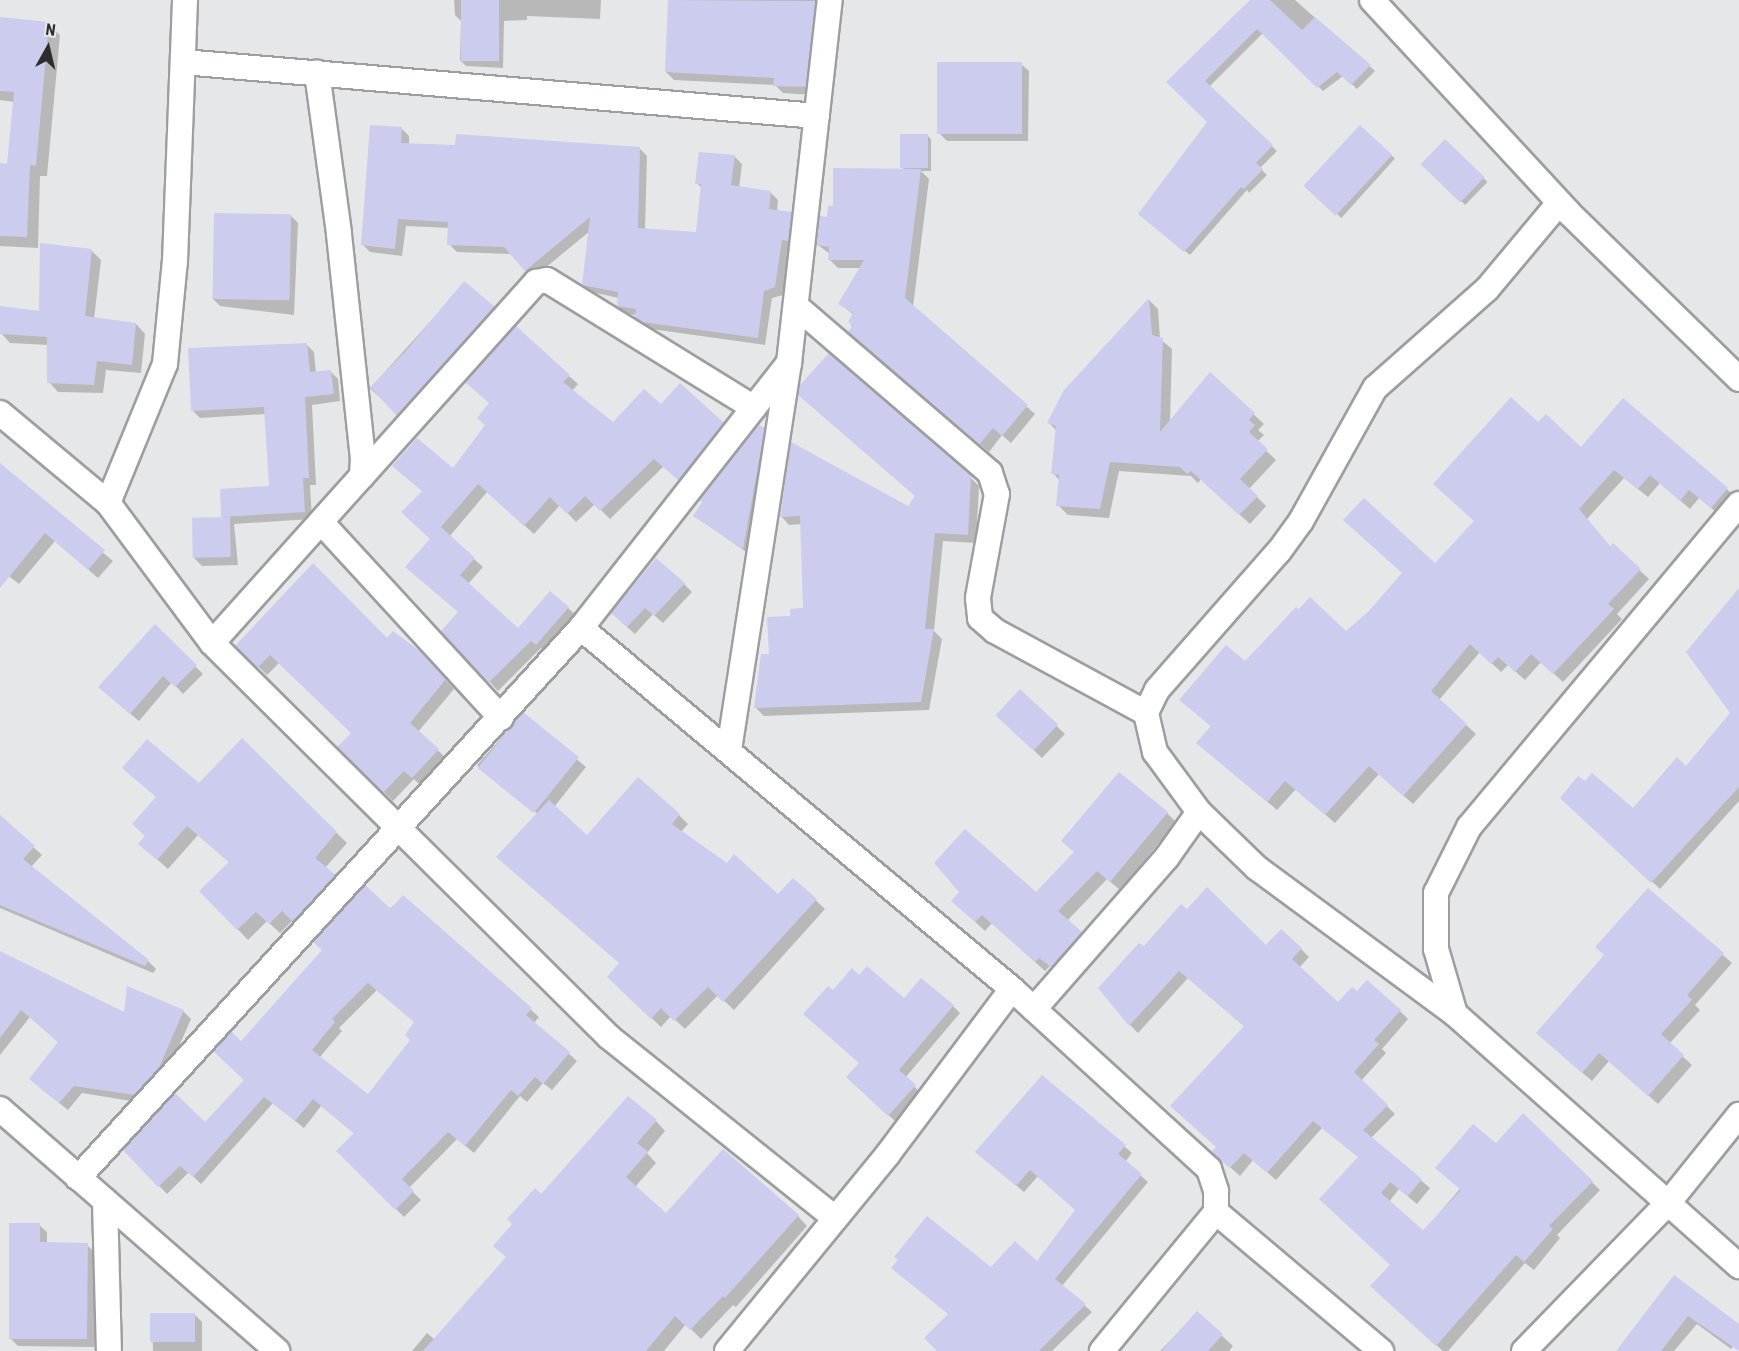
<!DOCTYPE html>
<html>
<head>
<meta charset="utf-8">
<style>
	body { margin:0 }
	#map { position:relative; width:1739px; height:1351px; overflow:hidden; background:#e6e7e8; font-family:"Roboto Condensed",sans-serif }
	div>[style] { position:absolute }
	.shadow>* { inset:0; background:#0003; transform-origin:0 0 }
	.building>* { inset:0; background:#ccccef; transform-origin:0 0 }
	.roads { filter:drop-shadow(2px 0 #9e9ea0) drop-shadow(-2px 0 #9e9ea0) drop-shadow(0 2px #9e9ea0) drop-shadow(0 -2px #9e9ea0) }
	.street>* { height:24px; margin:-12px; padding:0 12px; transform-origin:12px; border-radius:12px; background:#fff }
	span { translate:-50% -50%; white-space:nowrap; text-align:center; line-height:1.15; -webkit-text-stroke:6px #e6e7e8; paint-order:stroke }
	.north { position:absolute; left:18px; top:18px; width:60px; height:60px; -webkit-text-stroke:4px #e6e7e8; paint-order:stroke; rotate:8deg; font-size:16px; font-weight:700; line-height:24px; text-align:center; color:#2d2d2e }
	.north::after { content:''; display:block; margin:auto; width:21px; height:27px; background:#2d2d2e; clip-path:polygon(50% 0,100% 100%,50% 72%,0 100%) }
</style>
</head>
<body>
<div id="map">
	<div class="shadow">
		<i style="clip-path:polygon(454px 0,601px 0,600px 19px,527px 16px,527px 20px,504px 21px,503px 68px,466px 66px,460px 60px,461px 21px,455px 15px)"></i>
		<i style="clip-path:polygon(670px 0,828px 0,825px 4px,713px 18px,811px 40px,819px 49px,814px 95px,783px 93px,775px 85px,674px 80px,666px 72px)"></i>
		<i style="clip-path:polygon(1252px 0,1295px 0,1375px 71px,1357px 89px,1343px 76px,1323px 91px,1263px 33px,1209px 87px,1277px 151px,1260px 168px,1267px 175px,1249px 193px,1247px 190px,1190px 255px,1145px 219px,1209px 122px,1168px 82px)"></i>
		<i style="clip-path:polygon(0 19px,49px 24px,60px 35px,47px 176px,40px 176px,38px 248px,0 246px,0 165px,9px 165px,15px 102px,0 100px)"></i>
		<i style="clip-path:polygon(1021px 64px,1029px 71px,1028px 141px,947px 141px,939px 133px)"></i>
		<i style="left:1360px;top:127px;width:47px;height:80px;rotate:42deg"></i>
		<i style="clip-path:polygon(401px 128px,409px 136px,409px 145px,639px 148px,647px 156px,645px 230px,698px 234px,702px 188px,697px 183px,734px 156px,742px 164px,739px 188px,770px 192px,778px 200px,777px 212px,791px 214px,799px 221px,796px 248px,789px 247px,783px 295px,772px 298px,765px 345px,651px 329px,637px 315px,626px 314px,618px 306px,619px 298px,591px 292px,583px 284px,590px 231px,533px 278px,512px 254px,457px 252px,449px 244px,450px 228px,406px 226px,402px 256px,370px 252px,362px 244px)"></i>
		<i style="clip-path:polygon(928px 136px,931px 139px,931px 171px,921px 171px,929px 179px,913px 307px,1035px 414px,1011px 443px,1002px 435px,989px 452px,858px 340px,850px 322px,854px 315px,840px 304px,861px 268px,838px 268px,830px 260px,830px 254px,818px 245px,835px 207px,904px 170px,902px 167px)"></i>
		<i style="left:1445px;top:141px;width:59px;height:32px;rotate:44deg"></i>
		<i style="clip-path:polygon(291px 216px,298px 223px,294px 315px,220px 306px,212px 298px)"></i>
		<i style="clip-path:polygon(91px 250px,101px 260px,94px 319px,136px 324px,145px 334px,141px 373px,106px 370px,103px 393px,58px 392px,49px 382px,49px 345px,10px 343px,1px 333px,0 307px,41px 312px)"></i>
		<i style="left:465px;top:283px;width:48px;height:142px;rotate:42deg"></i>
		<i style="clip-path:polygon(1149px 300px,1158px 309px,1160px 339px,1172px 349px,1170px 423px,1210px 374px,1264px 424px,1258px 430px,1264px 435px,1257px 442px,1276px 460px,1249px 489px,1266px 506px,1250px 524px,1201px 479px,1198px 483px,1191px 476px,1119px 471px,1109px 518px,1068px 515px,1058px 505px,1060px 481px,1053px 473px,1057px 431px,1049px 423px,1066px 391px)"></i>
		<i style="clip-path:polygon(306px 344px,314px 352px,316px 373px,330px 371px,338px 379px,340px 401px,312px 405px,316px 485px,310px 485px,312px 519px,234px 524px,238px 565px,202px 566px,194px 558px,225px 519px,222px 516px,271px 487px,266px 414px,200px 418px,193px 411px)"></i>
		<i style="clip-path:polygon(569px 376px,578px 384px,572px 391px,614px 424px,661px 406px,723px 424px,731px 433px,688px 488px,664px 466px,610px 519px,595px 504px,576px 522px,560px 505px,534px 534px,487px 492px,449px 537px,483px 567px,468px 584px,519px 630px,568px 608px,577px 616px,546px 652px,541px 648px,498px 691px,443px 631px,459px 613px,432px 539px,453px 470px)"></i>
		<i style="clip-path:polygon(1623px 400px,1737px 498px,1721px 516px,1699px 498px,1690px 509px,1660px 483px,1648px 497px,1624px 478px,1587px 519px,1611px 548px,1613px 545px,1649px 579px,1617px 614px,1622px 619px,1563px 682px,1541px 662px,1525px 680px,1508px 665px,1501px 672px,1480px 652px,1439px 700px,1476px 734px,1413px 804px,1379px 774px,1335px 823px,1296px 789px,1277px 810px,1208px 752px,1212px 727px,1181px 700px,1245px 663px,1346px 633px,1435px 565px,1476px 521px,1539px 424px,1581px 449px)"></i>
		<i style="clip-path:polygon(764px 429px,770px 435px,749px 554px,695px 516px)"></i>
		<i style="clip-path:polygon(3px 468px,113px 561px,98px 578px,55px 541px,19px 584px,0 569px,0 472px)"></i>
		<i style="clip-path:polygon(970px 477px,979px 486px,976px 543px,943px 541px,934px 631px,942px 639px,929px 710px,764px 716px,755px 707px,770px 655px,791px 617px,804px 610px,801px 524px,789px 525px,781px 516px,909px 508px)"></i>
		<i style="clip-path:polygon(684px 584px,692px 592px,663px 623px,653px 614px,635px 634px,620px 621px)"></i>
		<i style="clip-path:polygon(1739px 607px,1739px 801px,1660px 889px,1569px 805px,1633px 810px,1686px 768px,1732px 713px)"></i>
		<i style="clip-path:polygon(155px 627px,203px 674px,183px 694px,172px 682px,139px 721px,108px 695px)"></i>
		<i style="clip-path:polygon(237px 646px,430px 663px,454px 689px,418px 732px,446px 758px,421px 786px,414px 779px,393px 801px,339px 747px,352px 733px,280px 662px,267px 675px)"></i>
		<i style="clip-path:polygon(1020px 691px,1065px 734px,1042px 758px,1005px 723px)"></i>
		<i style="clip-path:polygon(523px 714px,586px 767px,554px 807px,587px 837px,679px 815px,688px 824px,681px 832px,727px 865px,779px 896px,794px 880px,825px 909px,734px 1010px,718px 995px,685px 1029px,671px 1016px,661px 1027px,609px 977px,621px 963px,538px 814px,477px 765px)"></i>
		<i style="clip-path:polygon(242px 741px,347px 843px,325px 868px,345px 886px,304px 931px,293px 920px,280px 933px,267px 921px,248px 940px,201px 891px,230px 863px,198px 835px,168px 869px,151px 854px,199px 785px)"></i>
		<i style="clip-path:polygon(1167px 813px,1176px 822px,1120px 890px,1107px 879px,1067px 921px,1090px 942px,1061px 975px,1050px 966px,1045px 971px,992px 923px,985px 931px,953px 901px,1036px 894px,1075px 853px)"></i>
		<i style="clip-path:polygon(0 817px,42px 855px,31px 867px,148px 961px,156px 969px,153px 973px,0 908px)"></i>
		<i style="clip-path:polygon(1648px 890px,1732px 963px,1695px 1005px,1700px 1010px,1669px 1044px,1692px 1065px,1658px 1104px,1609px 1061px,1592px 1081px,1547px 1042px)"></i>
		<i style="clip-path:polygon(evenodd,403px 897px,531px 1010px,539px 1017px,534px 1023px,577px 1061px,552px 1090px,543px 1083px,527px 1102px,520px 1096px,474px 1153px,457px 1139px,409px 1188px,421px 1200px,404px 1217px,338px 1151px,355px 1134px,321px 1106px,304px 1128px,273px 1103px,201px 1184px,189px 1172px,167px 1194px,125px 1150px,205px 1124px,246px 1080px,242px 1043px,403px 897px,377px 990px,416px 1023px,412px 1040px,368px 1096px,319px 1058px,342px 1031px,339px 1028px,377px 990px)"></i>
		<i style="clip-path:polygon(1187px 911px,1266px 947px,1301px 949px,1309px 957px,1299px 968px,1338px 1004px,1400px 1011px,1408px 1019px,1382px 1049px,1386px 1053px,1361px 1081px,1395px 1114px,1371px 1138px,1430px 1188px,1417px 1204px,1399px 1189px,1389px 1202px,1423px 1232px,1523px 1115px,1600px 1190px,1557px 1235px,1560px 1238px,1534px 1270px,1525px 1263px,1448px 1351px,1443px 1351px,1380px 1294px,1392px 1265px,1360px 1158px,1322px 1128px,1276px 1180px,1253px 1160px,1240px 1176px,1222px 1160px,1217px 1147px,1245px 1027px,1188px 978px,1138px 1033px,1130px 1025px,1144px 949px)"></i>
		<i style="clip-path:polygon(0 952px,125px 1014px,183px 1011px,191px 1019px,165px 1078px,143px 1103px,82px 1093px,68px 1110px,39px 1087px,59px 1043px,30px 1017px,0 1055px)"></i>
		<i style="clip-path:polygon(859px 977px,904px 1001px,953px 1006px,960px 1013px,905px 1078px,922px 1094px,896px 1122px,855px 1084px,860px 1064px)"></i>
		<i style="clip-path:polygon(1043px 1077px,1132px 1153px,1125px 1162px,1148px 1182px,1062px 1286px,1092px 1312px,1052px 1351px,939px 1351px,991px 1269px,1037px 1263px,1076px 1210px,1038px 1176px,1024px 1192px,977px 1152px)"></i>
		<i style="clip-path:polygon(656px 1121px,665px 1131px,647px 1153px,656px 1163px,635px 1187px,666px 1215px,798px 1216px,807px 1226px,736px 1307px,733px 1305px,701px 1339px,686px 1324px,664px 1351px,412px 1351px,427px 1333px,435px 1340px,508px 1258px,541px 1196px)"></i>
		<i style="clip-path:polygon(39px 1225px,47px 1232px,47px 1244px,87px 1245px,95px 1253px,94px 1347px,18px 1346px,10px 1338px)"></i>
		<i style="clip-path:polygon(1674px 1277px,1739px 1327px,1739px 1338px,1731px 1349px,1697px 1324px,1674px 1351px,1617px 1351px)"></i>
		<i style="clip-path:polygon(1197px 1313px,1233px 1346px,1229px 1351px,1160px 1351px)"></i>
		<i style="clip-path:polygon(194px 1314px,202px 1322px,202px 1351px,153px 1351px,152px 1316px)"></i>
	</div>
	<div class="building">
		<i style="left:461px;top:0;width:38px;height:61px"></i>
		<i style="clip-path:polygon(668px 0,816px 1px,806px 87px,773px 86px,774px 78px,665px 72px)"></i>
		<i style="clip-path:polygon(1250px 0,1270px 0,1302px 30px,1315px 17px,1371px 65px,1351px 85px,1337px 72px,1317px 88px,1257px 29px,1205px 81px,1273px 145px,1256px 163px,1263px 169px,1244px 189px,1241px 187px,1184px 252px,1138px 214px,1207px 122px,1166px 82px)"></i>
		<i style="clip-path:polygon(0 17px,49px 22px,36px 166px,30px 165px,27px 237px,0 236px,0 163px,7px 164px,14px 92px,0 91px)"></i>
		<i style="left:937px;top:62px;width:85px;height:72px"></i>
		<i style="clip-path:polygon(370px 125px,402px 127px,401px 143px,455px 145px,456px 134px,640px 147px,638px 228px,696px 232px,701px 184px,695px 184px,699px 152px,735px 155px,731px 185px,771px 191px,769px 209px,792px 212px,788px 241px,782px 240px,775px 287px,764px 291px,758px 338px,642px 322px,635px 318px,636px 309px,617px 306px,618px 292px,582px 285px,590px 217px,525px 271px,504px 247px,447px 245px,448px 222px,398px 219px,395px 249px,361px 245px)"></i>
		<i style="left:1360px;top:125px;width:44px;height:83px;rotate:43deg"></i>
		<i style="left:900px;top:134px;width:28px;height:34px"></i>
		<i style="left:1445px;top:139px;width:55px;height:35px;rotate:44deg"></i>
		<i style="clip-path:polygon(833px 168px,921px 169px,905px 298px,1028px 405px,1002px 436px,993px 428px,979px 445px,848px 332px,853px 325px,848px 322px,853px 313px,838px 304px,864px 260px,828px 260px,829px 247px,817px 245px,820px 216px,827px 217px,828px 206px,833px 206px)"></i>
		<i style="left:214px;top:213px;width:77px;height:86px;rotate:1deg"></i>
		<i style="clip-path:polygon(40px 243px,92px 249px,85px 316px,136px 323px,132px 365px,97px 361px,94px 385px,47px 383px,47px 337px,0 334px,0 306px,39px 311px)"></i>
		<i style="clip-path:polygon(464px 281px,495px 307px,397px 416px,370px 387px,405px 352px)"></i>
		<i style="clip-path:polygon(1149px 298px,1152px 335px,1163px 338px,1160px 432px,1210px 372px,1255px 413px,1249px 420px,1255px 425px,1249px 432px,1268px 449px,1240px 479px,1258px 496px,1239px 515px,1191px 471px,1187px 474px,1180px 467px,1110px 462px,1100px 509px,1056px 506px,1059px 475px,1051px 474px,1056px 426px,1047px 423px,1064px 390px)"></i>
		<i style="clip-path:polygon(516px 326px,570px 375px,563px 382px,613px 422px,644px 389px,661px 404px,680px 383px,724px 423px,679px 481px,654px 459px,600px 511px,585px 496px,567px 514px,550px 497px,524px 526px,478px 484px,441px 527px,475px 558px,460px 575px,518px 628px,550px 591px,569px 607px,536px 645px,531px 641px,488px 683px,441px 631px,458px 612px,405px 567px,430px 539px,401px 512px,422px 491px,392px 466px,417px 438px,453px 468px,485px 425px,477px 418px,489px 403px,465px 382px)"></i>
		<i style="clip-path:polygon(307px 343px,310px 372px,331px 370px,334px 394px,305px 397px,309px 478px,303px 478px,305px 512px,221px 517px,220px 489px,269px 486px,264px 407px,191px 411px,188px 348px)"></i>
		<i style="clip-path:polygon(829px 353px,971px 476px,968px 535px,935px 533px,925px 629px,934px 629px,921px 702px,754px 708px,761px 654px,769px 654px,767px 617px,790px 616px,790px 609px,803px 608px,800px 516px,780px 517px,791px 442px,908px 506px,915px 496px,798px 395px,800px 385px)"></i>
		<i style="clip-path:polygon(1511px 397px,1538px 422px,1546px 414px,1581px 447px,1623px 398px,1728px 488px,1711px 508px,1689px 490px,1680px 501px,1650px 475px,1638px 489px,1614px 470px,1579px 509px,1610px 546px,1613px 543px,1641px 569px,1608px 604px,1614px 609px,1553px 674px,1531px 654px,1515px 672px,1498px 657px,1491px 664px,1470px 644px,1431px 691px,1467px 724px,1403px 796px,1369px 766px,1325px 815px,1285px 781px,1267px 802px,1196px 743px,1211px 726px,1179px 700px,1226px 645px,1245px 661px,1296px 607px,1299px 609px,1310px 597px,1346px 631px,1368px 612px,1402px 573px,1343px 520px,1364px 498px,1435px 563px,1474px 521px,1433px 484px)"></i>
		<i style="clip-path:polygon(759px 425px,765px 428px,743px 549px,693px 516px,702px 502px,700px 500px)"></i>
		<i style="clip-path:polygon(0 463px,105px 550px,88px 570px,45px 533px,0 588px)"></i>
		<i style="left:230px;top:517px;width:40px;height:38px;rotate:89deg"></i>
		<i style="clip-path:polygon(656px 558px,685px 583px,654px 616px,645px 608px,627px 627px,611px 613px)"></i>
		<i style="clip-path:polygon(313px 563px,387px 638px,393px 631px,421px 652px,446px 679px,410px 723px,439px 749px,412px 778px,404px 771px,383px 793px,337px 747px,351px 733px,270px 655px,257px 668px,235px 646px)"></i>
		<i style="clip-path:polygon(1739px 588px,1739px 787px,1651px 883px,1560px 798px,1578px 776px,1585px 781px,1592px 773px,1633px 808px,1677px 757px,1686px 766px,1730px 713px,1686px 652px)"></i>
		<i style="clip-path:polygon(155px 624px,197px 665px,175px 687px,163px 676px,130px 714px,98px 687px)"></i>
		<i style="left:1020px;top:689px;width:52px;height:36px;rotate:43deg"></i>
		<i style="left:523px;top:712px;width:72px;height:72px;rotate:39deg"></i>
		<i style="clip-path:polygon(242px 738px,337px 832px,315px 858px,336px 875px,293px 922px,282px 911px,269px 924px,256px 912px,237px 930px,199px 891px,229px 862px,187px 826px,157px 860px,138px 844px,145px 836px,132px 824px,156px 797px,122px 768px,147px 739px,199px 783px)"></i>
		<i style="clip-path:polygon(1119px 772px,1168px 812px,1110px 882px,1097px 871px,1058px 911px,1082px 932px,1051px 967px,1039px 958px,1035px 962px,982px 915px,975px 922px,951px 901px,959px 892px,934px 863px,965px 829px,1036px 892px,1074px 852px,1061px 841px)"></i>
		<i style="clip-path:polygon(638px 777px,680px 814px,672px 824px,727px 863px,734px 854px,778px 894px,793px 878px,817px 899px,723px 1002px,708px 987px,674px 1021px,661px 1008px,651px 1019px,607px 977px,619px 963px,496px 857px,549px 800px,587px 835px)"></i>
		<i style="clip-path:polygon(0 815px,35px 846px,23px 859px,149px 960px,145px 966px,0 905px)"></i>
		<i style="clip-path:polygon(evenodd,365px 885px,391px 909px,403px 895px,532px 1008px,526px 1015px,570px 1052px,543px 1084px,535px 1077px,518px 1096px,511px 1090px,465px 1146px,448px 1132px,402px 1179px,414px 1191px,395px 1210px,336px 1151px,354px 1133px,313px 1099px,295px 1121px,264px 1097px,193px 1177px,180px 1166px,158px 1187px,123px 1150px,175px 1093px,205px 1122px,244px 1080px,213px 1051px,231px 1031px,241px 1041px,322px 950px,313px 942px,365px 885px,368px 983px,414px 1022px,405px 1035px,410px 1040px,368px 1094px,312px 1050px,335px 1022px,332px 1019px,368px 983px)"></i>
		<i style="clip-path:polygon(1207px 887px,1266px 945px,1281px 929px,1302px 948px,1292px 959px,1338px 1002px,1352px 987px,1357px 991px,1367px 980px,1401px 1010px,1374px 1040px,1379px 1044px,1354px 1072px,1388px 1105px,1363px 1130px,1422px 1179px,1408px 1196px,1390px 1182px,1381px 1193px,1423px 1230px,1461px 1190px,1435px 1168px,1473px 1124px,1496px 1143px,1523px 1113px,1593px 1181px,1549px 1226px,1553px 1229px,1524px 1262px,1516px 1255px,1436px 1346px,1370px 1286px,1390px 1265px,1319px 1199px,1358px 1157px,1313px 1121px,1267px 1173px,1244px 1153px,1230px 1168px,1211px 1152px,1216px 1147px,1170px 1106px,1244px 1026px,1179px 971px,1129px 1026px,1098px 988px,1139px 943px,1144px 946px,1181px 904px,1187px 909px)"></i>
		<i style="clip-path:polygon(1648px 888px,1724px 953px,1687px 995px,1692px 1000px,1661px 1034px,1684px 1055px,1648px 1096px,1599px 1053px,1582px 1073px,1536px 1033px,1604px 955px,1595px 947px)"></i>
		<i style="clip-path:polygon(0 951px,124px 1012px,127px 986px,184px 1010px,158px 1070px,134px 1095px,74px 1086px,59px 1103px,29px 1079px,58px 1042px,21px 1010px,0 1038px)"></i>
		<i style="clip-path:polygon(867px 966px,904px 998px,921px 978px,954px 1005px,899px 1070px,916px 1085px,888px 1116px,846px 1077px,859px 1063px,803px 1014px,828px 986px,833px 990px,852px 968px,859px 975px)"></i>
		<i style="clip-path:polygon(1042px 1075px,1126px 1145px,1118px 1154px,1142px 1174px,1055px 1279px,1086px 1304px,1039px 1351px,937px 1351px,924px 1338px,948px 1314px,891px 1268px,898px 1260px,894px 1257px,927px 1216px,991px 1267px,1015px 1241px,1037px 1261px,1075px 1210px,1030px 1170px,1016px 1186px,975px 1152px)"></i>
		<i style="clip-path:polygon(628px 1096px,657px 1120px,637px 1143px,648px 1152px,626px 1177px,666px 1213px,723px 1149px,799px 1215px,725px 1298px,723px 1296px,690px 1330px,675px 1316px,646px 1351px,423px 1351px,506px 1257px,493px 1246px,512px 1224px,507px 1219px,535px 1188px,541px 1194px)"></i>
		<i style="clip-path:polygon(9px 1223px,40px 1223px,40px 1242px,88px 1243px,87px 1339px,9px 1339px)"></i>
		<i style="clip-path:polygon(1674px 1275px,1739px 1324px,1739px 1351px,1688px 1316px,1661px 1351px,1616px 1351px)"></i>
		<i style="clip-path:polygon(1197px 1311px,1223px 1334px,1208px 1351px,1161px 1351px)"></i>
		<i style="left:195px;top:1313px;width:29px;height:45px;rotate:90deg"></i>
	</div>
	<div class="roads">
		<div class="street">
			<i style="left:1372px;top:0;width:289px;rotate:47.2deg"></i>
			<i style="left:1568px;top:212px;width:239px;rotate:44.3deg"></i>
			<i style="left:183px;top:62px;width:636px;rotate:4.87deg"></i>
			<i style="left:1559px;top:203px;width:112px;rotate:129.9deg"></i>
			<i style="left:1487px;top:289px;width:149px;rotate:138.5deg"></i>
			<i style="left:1375px;top:388px;width:152px;rotate:119.1deg"></i>
			<i style="left:1301px;top:521px;width:37px;rotate:126deg"></i>
			<i style="left:1279px;top:551px;width:185px;rotate:131.3deg"></i>
			<i style="left:1157px;top:690px;width:25px;rotate:116deg"></i>
			<i style="left:1146px;top:713px;width:40px;rotate:77deg"></i>
			<i style="left:1155px;top:752px;width:74px;rotate:53.7deg"></i>
			<i style="left:1199px;top:812px;width:81px;rotate:44deg"></i>
			<i style="left:1257px;top:868px;width:246px;rotate:36.4deg"></i>
			<i style="left:1455px;top:1014px;width:380px;rotate:41.6deg"></i>
			<i style="left:796px;top:306px;width:256px;rotate:40.7deg"></i>
			<i style="left:990px;top:473px;width:22px;rotate:72deg"></i>
			<i style="left:997px;top:494px;width:106px;rotate:100.4deg"></i>
			<i style="left:978px;top:598px;width:20px;rotate:84deg"></i>
			<i style="left:980px;top:618px;width:20px;rotate:41deg"></i>
			<i style="left:995px;top:631px;width:172px;rotate:28.5deg"></i>
			<i style="left:0;top:413px;width:141px;rotate:39.8deg"></i>
			<i style="left:108px;top:503px;width:174px;rotate:53.4deg"></i>
			<i style="left:212px;top:643px;width:559px;rotate:44.78deg"></i>
			<i style="left:609px;top:1037px;width:290px;rotate:38.7deg"></i>
			<i style="left:362px;top:476px;width:261px;rotate:-48.1deg"></i>
			<i style="left:536px;top:282px;width:11px;rotate:-10deg"></i>
			<i style="left:547px;top:280px;width:243px;rotate:31.7deg"></i>
			<i style="left:108px;top:503px;width:150px;rotate:-67.7deg"></i>
			<i style="left:165px;top:364px;width:103px;rotate:-84.5deg"></i>
			<i style="left:175px;top:261px;width:261px;rotate:-87.8deg"></i>
			<i style="left:321px;top:522px;width:266px;rotate:47.4deg"></i>
			<i style="left:581px;top:628px;width:562px;rotate:39.95deg"></i>
			<i style="left:1012px;top:989px;width:267px;rotate:42.4deg"></i>
			<i style="left:1209px;top:1169px;width:23px;rotate:72deg"></i>
			<i style="left:1216px;top:1191px;width:21px;rotate:90deg"></i>
			<i style="left:1216px;top:1212px;width:180px;rotate:129.4deg"></i>
			<i style="left:212px;top:643px;width:224px;rotate:-48.1deg"></i>
			<i style="left:362px;top:476px;width:17px;rotate:-87deg"></i>
			<i style="left:363px;top:459px;width:227px;rotate:-96.1deg"></i>
			<i style="left:339px;top:233px;width:162px;rotate:-97.8deg"></i>
			<i style="left:729px;top:750px;width:392px;rotate:-81.2deg"></i>
			<i style="left:789px;top:363px;width:365px;rotate:-83.6deg"></i>
			<i style="left:1034px;top:1009px;width:202px;rotate:-48.8deg"></i>
			<i style="left:1167px;top:857px;width:55px;rotate:-54.6deg"></i>
			<i style="left:1455px;top:1014px;width:68px;rotate:-106.3deg"></i>
			<i style="left:1436px;top:949px;width:56px;rotate:-90deg"></i>
			<i style="left:1436px;top:893px;width:74px;rotate:-63.4deg"></i>
			<i style="left:1469px;top:827px;width:421px;rotate:-50.1deg"></i>
			<i style="left:0;top:1109px;width:368px;rotate:41.1deg"></i>
			<i style="left:78px;top:1178px;width:745px;rotate:-47.56deg"></i>
			<i style="left:581px;top:628px;width:337px;rotate:-51.9deg"></i>
			<i style="left:105px;top:1201px;width:150px;rotate:88.5deg"></i>
			<i style="left:1216px;top:1212px;width:216px;rotate:40.1deg"></i>
			<i style="left:727px;top:1351px;width:254px;rotate:-50.7deg"></i>
			<i style="left:888px;top:1154px;width:206px;rotate:-53.1deg"></i>
			<i style="left:1524px;top:1351px;width:208px;rotate:-45.8deg"></i>
			<i style="left:1669px;top:1202px;width:112px;rotate:-51.2deg"></i>
		</div>
	</div>
	<div class="north">N</div>
</div>
</body>
</html>
